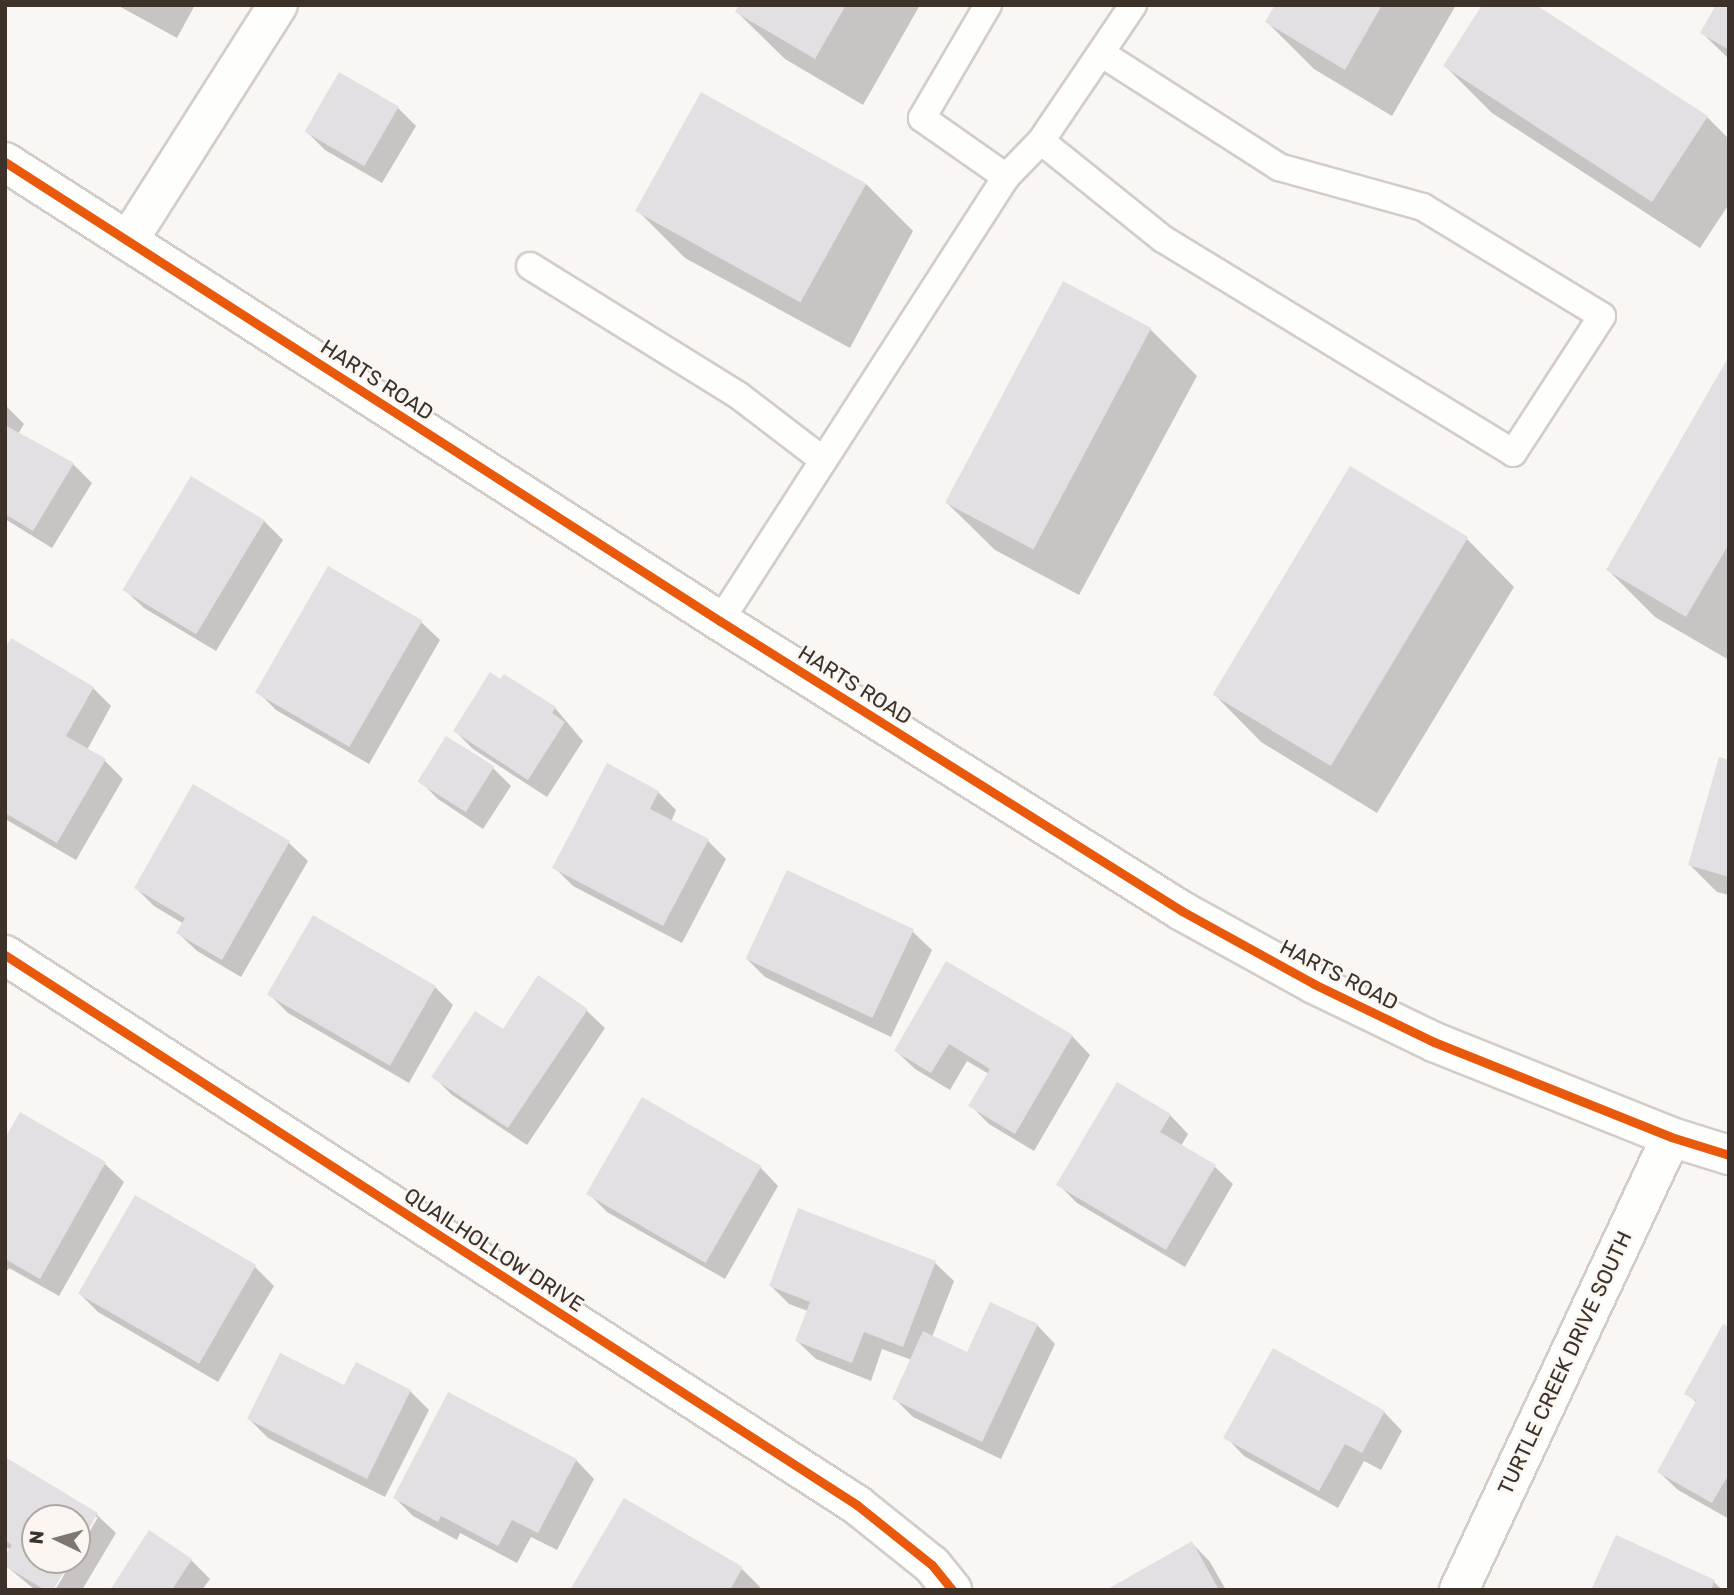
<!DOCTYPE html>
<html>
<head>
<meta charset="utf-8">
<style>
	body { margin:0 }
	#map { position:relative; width:1734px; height:1595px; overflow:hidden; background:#f9f6f4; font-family:Rubik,sans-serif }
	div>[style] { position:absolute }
	.shadow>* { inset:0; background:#0003 }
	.building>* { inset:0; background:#e2e0e3; transform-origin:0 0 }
	.roads { filter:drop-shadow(2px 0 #d3cdc9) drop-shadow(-2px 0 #d3cdc9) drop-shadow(0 2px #d3cdc9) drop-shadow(0 -2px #d3cdc9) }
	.service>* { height:26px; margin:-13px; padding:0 13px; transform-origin:13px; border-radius:13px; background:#fefefd }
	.minor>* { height:38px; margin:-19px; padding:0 19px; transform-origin:19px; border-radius:19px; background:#fefefd }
	.tertiary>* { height:38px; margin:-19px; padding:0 19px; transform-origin:19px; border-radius:19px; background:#fefefd }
	.cycleway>* { height:9px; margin:-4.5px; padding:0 4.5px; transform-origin:4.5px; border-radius:4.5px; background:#e8590c }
	span { translate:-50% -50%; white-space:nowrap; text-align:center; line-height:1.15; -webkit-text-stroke:5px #fbf6f2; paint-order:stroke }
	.street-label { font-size:21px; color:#3c322a }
	.frame { position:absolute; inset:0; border:7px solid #3c322a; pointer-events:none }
	.north { position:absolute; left:21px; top:1504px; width:70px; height:70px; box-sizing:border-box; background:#fbf6f2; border:2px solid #afa8a2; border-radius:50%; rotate:275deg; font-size:19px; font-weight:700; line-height:28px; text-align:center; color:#3c322a }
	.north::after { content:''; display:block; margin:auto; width:24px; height:32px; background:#7e7771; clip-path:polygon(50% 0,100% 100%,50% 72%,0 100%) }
</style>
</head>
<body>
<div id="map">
	<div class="shadow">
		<i style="clip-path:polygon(117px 5px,195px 5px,177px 38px)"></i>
		<i style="clip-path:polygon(741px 5px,920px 5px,863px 105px,785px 59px,737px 12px)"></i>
		<i style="clip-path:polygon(1277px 5px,1456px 5px,1392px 116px,1314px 69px,1267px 22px)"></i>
		<i style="clip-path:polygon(1729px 5px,1729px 59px,1702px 33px)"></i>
		<i style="clip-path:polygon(1445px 66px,1707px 117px,1729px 139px,1729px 204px,1700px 248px,1492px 113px)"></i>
		<i style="clip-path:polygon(398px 108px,416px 126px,382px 183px,325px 150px,306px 131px)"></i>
		<i style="clip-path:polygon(866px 184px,913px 231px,850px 348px,685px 258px,638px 211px)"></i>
		<i style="clip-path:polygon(1150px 329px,1197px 376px,1079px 595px,995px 550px,947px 503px)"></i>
		<i style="clip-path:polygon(1729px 360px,1729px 660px,1655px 617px,1608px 570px)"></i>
		<i style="clip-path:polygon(5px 405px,24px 424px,18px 434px,73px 464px,92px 483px,52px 548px,5px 519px)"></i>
		<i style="clip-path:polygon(191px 478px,264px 521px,283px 540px,216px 651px,144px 608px,125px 590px)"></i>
		<i style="clip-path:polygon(1467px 539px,1514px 587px,1377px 813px,1261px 742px,1214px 694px)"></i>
		<i style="clip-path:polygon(421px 622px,440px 640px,369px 764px,276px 710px,257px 691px)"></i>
		<i style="clip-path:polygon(5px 651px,93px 688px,111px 706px,87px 750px,105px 761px,123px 779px,76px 860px,5px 819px)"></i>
		<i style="clip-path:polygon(555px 708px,583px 741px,547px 797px,473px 749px,455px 731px)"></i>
		<i style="clip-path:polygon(1729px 762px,1729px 895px,1717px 892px,1690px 865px)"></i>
		<i style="clip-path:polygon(493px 768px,511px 786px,483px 829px,438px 799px,419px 780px)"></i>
		<i style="clip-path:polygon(194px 787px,289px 843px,308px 861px,241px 977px,197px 951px,178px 933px,184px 924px,154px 906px,136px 888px)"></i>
		<i style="clip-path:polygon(658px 792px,676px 810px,671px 822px,707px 840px,726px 859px,682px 943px,573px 886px,555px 868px)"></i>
		<i style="clip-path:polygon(787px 872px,913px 932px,932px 950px,891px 1037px,765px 977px,747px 959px)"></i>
		<i style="clip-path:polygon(314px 917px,435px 987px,453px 1005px,409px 1083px,288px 1013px,269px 994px)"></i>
		<i style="clip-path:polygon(947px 963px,1072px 1036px,1090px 1055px,1034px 1151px,989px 1124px,971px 1106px,989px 1074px,967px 1061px,950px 1090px,915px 1069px,896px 1051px)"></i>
		<i style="clip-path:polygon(586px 1010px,605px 1028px,527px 1145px,452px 1095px,434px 1077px)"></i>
		<i style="clip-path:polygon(21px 1115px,105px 1164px,124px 1182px,59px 1296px,9px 1268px,5px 1274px,5px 1142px)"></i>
		<i style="clip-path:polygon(1170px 1115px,1188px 1134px,1181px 1146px,1214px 1166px,1233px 1184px,1185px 1267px,1077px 1203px,1058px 1184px)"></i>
		<i style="clip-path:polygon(760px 1167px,778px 1186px,725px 1279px,607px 1212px,589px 1194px)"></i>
		<i style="clip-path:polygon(136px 1198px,255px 1267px,274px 1286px,218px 1382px,98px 1312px,80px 1294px)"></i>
		<i style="clip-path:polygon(935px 1263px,954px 1281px,932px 1337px,967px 1354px,1037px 1325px,1055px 1344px,1001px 1459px,913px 1417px,894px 1398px,912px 1360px,882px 1349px,871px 1381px,816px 1359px,797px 1341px,808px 1311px,789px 1304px,771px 1286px)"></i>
		<i style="clip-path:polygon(1729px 1329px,1729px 1519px,1678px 1490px,1659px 1472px,1697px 1403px,1687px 1394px)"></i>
		<i style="clip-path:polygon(345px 1388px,410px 1391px,429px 1410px,385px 1497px,268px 1438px,249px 1419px)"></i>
		<i style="clip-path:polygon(1384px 1412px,1402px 1431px,1381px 1470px,1364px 1461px,1338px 1508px,1244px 1456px,1226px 1437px)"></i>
		<i style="clip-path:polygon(5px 1459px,97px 1515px,116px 1533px,82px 1590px,55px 1590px,73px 1560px,77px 1560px,77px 1553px,98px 1517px,94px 1517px,77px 1546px,77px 1518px,35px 1518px,35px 1560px,68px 1560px,51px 1590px,35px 1590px,5px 1565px,11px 1550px,5px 1546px)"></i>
		<i style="clip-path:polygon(576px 1460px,594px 1479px,557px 1550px,531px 1537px,517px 1563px,460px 1533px,457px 1540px,413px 1516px,395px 1498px)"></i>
		<i style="clip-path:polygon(150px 1532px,191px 1560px,210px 1579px,202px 1590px,112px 1590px)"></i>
		<i style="clip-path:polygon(1617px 1537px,1714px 1582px,1722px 1590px,1593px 1590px)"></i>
		<i style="clip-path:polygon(1192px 1543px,1210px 1562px,1226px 1590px,1109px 1590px)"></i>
		<i style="clip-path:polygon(742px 1569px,760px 1587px,759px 1590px,572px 1590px)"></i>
	</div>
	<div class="building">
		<i style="clip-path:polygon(739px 5px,846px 5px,815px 59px,735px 12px)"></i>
		<i style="clip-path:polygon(1275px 5px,1382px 5px,1345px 70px,1265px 22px)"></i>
		<i style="clip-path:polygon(1482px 5px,1536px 5px,1708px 116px,1652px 202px,1443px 66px)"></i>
		<i style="clip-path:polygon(1716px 5px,1729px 5px,1729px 50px,1700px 33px)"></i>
		<i style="left:339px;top:72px;width:69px;height:69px;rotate:30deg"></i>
		<i style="left:701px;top:92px;width:189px;height:136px;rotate:29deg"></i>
		<i style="left:1063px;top:281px;width:100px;height:251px;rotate:28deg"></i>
		<i style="clip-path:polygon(1729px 356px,1729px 544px,1686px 617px,1606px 570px)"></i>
		<i style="clip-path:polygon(5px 425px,74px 463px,33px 531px,5px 514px)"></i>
		<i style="left:1350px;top:466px;width:138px;height:267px;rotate:31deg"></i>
		<i style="left:191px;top:476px;width:86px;height:133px;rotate:31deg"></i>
		<i style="left:328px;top:566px;width:109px;height:146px;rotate:30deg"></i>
		<i style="clip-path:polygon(11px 638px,94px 687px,66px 736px,106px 759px,57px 843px,5px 813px,5px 648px)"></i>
		<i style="clip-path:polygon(490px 672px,500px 679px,504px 674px,556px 707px,552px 713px,565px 722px,528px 780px,453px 731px)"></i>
		<i style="left:446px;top:736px;width:57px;height:54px;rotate:32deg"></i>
		<i style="clip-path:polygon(1719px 757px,1729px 760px,1729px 877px,1688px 865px)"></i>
		<i style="clip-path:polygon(607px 763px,659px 791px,650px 809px,709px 839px,663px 926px,552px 868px)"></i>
		<i style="clip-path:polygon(193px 784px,290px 841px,222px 960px,176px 933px,185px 918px,134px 888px)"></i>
		<i style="left:787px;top:870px;width:140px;height:98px;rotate:25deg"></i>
		<i style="left:313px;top:915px;width:142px;height:92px;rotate:30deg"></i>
		<i style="clip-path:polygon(946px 961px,1073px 1035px,1015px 1134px,968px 1106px,990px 1069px,949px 1044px,931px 1073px,894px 1051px)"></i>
		<i style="clip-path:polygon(538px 975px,588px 1009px,508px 1128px,431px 1077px,475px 1011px,503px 1029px)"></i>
		<i style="clip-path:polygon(1117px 1082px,1171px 1114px,1160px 1132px,1216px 1165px,1166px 1250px,1056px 1185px)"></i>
		<i style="left:642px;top:1097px;width:138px;height:112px;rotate:30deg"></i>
		<i style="clip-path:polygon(20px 1112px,106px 1162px,40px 1279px,5px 1259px,5px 1138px)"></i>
		<i style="left:135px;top:1195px;width:140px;height:114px;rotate:30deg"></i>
		<i style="clip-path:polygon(798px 1208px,936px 1261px,903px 1347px,864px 1332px,852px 1363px,795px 1341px,810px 1302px,769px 1286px)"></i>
		<i style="clip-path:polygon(990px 1302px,1038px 1324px,982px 1442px,892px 1399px,923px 1331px,967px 1352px)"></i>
		<i style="clip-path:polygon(1723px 1324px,1729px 1327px,1729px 1474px,1712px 1503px,1657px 1472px,1696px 1401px,1684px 1394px)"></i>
		<i style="clip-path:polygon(1273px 1348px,1385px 1411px,1362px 1453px,1345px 1444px,1319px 1491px,1223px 1438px)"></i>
		<i style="clip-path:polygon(280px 1353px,344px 1385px,356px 1362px,411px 1390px,367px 1479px,247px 1419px)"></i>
		<i style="clip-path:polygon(448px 1392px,577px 1459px,538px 1533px,512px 1520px,498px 1546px,441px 1516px,438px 1522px,393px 1498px)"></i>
		<i style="clip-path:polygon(5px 1457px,98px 1513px,77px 1549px,77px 1518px,35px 1518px,35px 1560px,71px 1560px,53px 1590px,45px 1590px,5px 1566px,5px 1556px,12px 1545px,5px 1540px)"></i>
		<i style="clip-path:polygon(624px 1498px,743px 1567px,730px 1590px,570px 1590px)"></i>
		<i style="clip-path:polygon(149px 1530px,192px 1559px,172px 1590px,110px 1590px)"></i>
		<i style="clip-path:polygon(1616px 1535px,1715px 1580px,1711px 1590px,1591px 1590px)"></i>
		<i style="clip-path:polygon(1192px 1541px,1219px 1590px,1106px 1590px)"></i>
	</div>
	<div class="roads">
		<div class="service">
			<i style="left:988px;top:5px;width:131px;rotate:120.3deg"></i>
			<i style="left:922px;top:118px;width:103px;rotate:35.1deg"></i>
			<i style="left:1041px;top:141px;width:156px;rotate:38.8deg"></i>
			<i style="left:1163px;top:239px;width:410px;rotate:31.4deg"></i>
			<i style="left:1513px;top:453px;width:163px;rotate:-57deg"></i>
			<i style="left:1602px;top:316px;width:210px;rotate:-148.7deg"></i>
			<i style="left:1423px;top:207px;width:149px;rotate:-164.5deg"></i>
			<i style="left:1279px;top:167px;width:211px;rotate:-147.4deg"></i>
			<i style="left:530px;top:266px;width:245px;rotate:31.8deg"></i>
			<i style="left:738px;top:395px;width:107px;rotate:37.4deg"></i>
			<i style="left:720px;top:621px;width:528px;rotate:-57.21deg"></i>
			<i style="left:1006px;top:177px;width:50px;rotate:-45.8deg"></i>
			<i style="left:1041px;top:141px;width:164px;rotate:-55.9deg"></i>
		</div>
		<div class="minor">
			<i style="left:128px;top:241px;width:280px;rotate:-57.6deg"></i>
			<i style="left:5px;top:955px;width:1014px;rotate:32.84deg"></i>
			<i style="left:857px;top:1505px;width:96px;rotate:38.7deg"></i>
			<i style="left:932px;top:1565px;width:32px;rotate:51deg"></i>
			<i style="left:1459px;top:1590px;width:500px;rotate:-64.92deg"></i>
		</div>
		<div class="tertiary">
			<i style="left:5px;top:162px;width:850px;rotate:32.7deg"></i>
			<i style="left:720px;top:621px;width:545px;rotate:32.12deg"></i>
			<i style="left:1182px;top:911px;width:151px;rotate:28.9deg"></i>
			<i style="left:1314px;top:984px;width:133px;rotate:25.8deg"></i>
			<i style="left:1434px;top:1042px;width:255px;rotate:21.8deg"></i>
			<i style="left:1671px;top:1137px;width:61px;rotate:17.2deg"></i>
		</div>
	</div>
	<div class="cycleway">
		<i style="left:5px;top:162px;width:850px;rotate:32.7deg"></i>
		<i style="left:720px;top:621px;width:545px;rotate:32.12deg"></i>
		<i style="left:1182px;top:911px;width:151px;rotate:28.9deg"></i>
		<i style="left:1314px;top:984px;width:133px;rotate:25.8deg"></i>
		<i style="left:1434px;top:1042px;width:255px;rotate:21.8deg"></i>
		<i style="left:1671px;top:1137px;width:61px;rotate:17.2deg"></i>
		<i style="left:5px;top:955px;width:1014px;rotate:32.84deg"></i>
		<i style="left:857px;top:1505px;width:96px;rotate:38.7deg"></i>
		<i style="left:932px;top:1565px;width:32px;rotate:51deg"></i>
	</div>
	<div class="street-label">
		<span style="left:377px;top:380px;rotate:33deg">HARTS ROAD</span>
		<span style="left:855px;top:685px;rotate:32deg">HARTS ROAD</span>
		<span style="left:1339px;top:975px;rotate:27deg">HARTS ROAD</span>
		<span style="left:494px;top:1250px;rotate:33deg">QUAILHOLLOW DRIVE</span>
		<span style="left:1565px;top:1363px;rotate:-65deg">TURTLE CREEK DRIVE SOUTH</span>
	</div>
	<div class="frame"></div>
	<div class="north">N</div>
</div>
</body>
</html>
